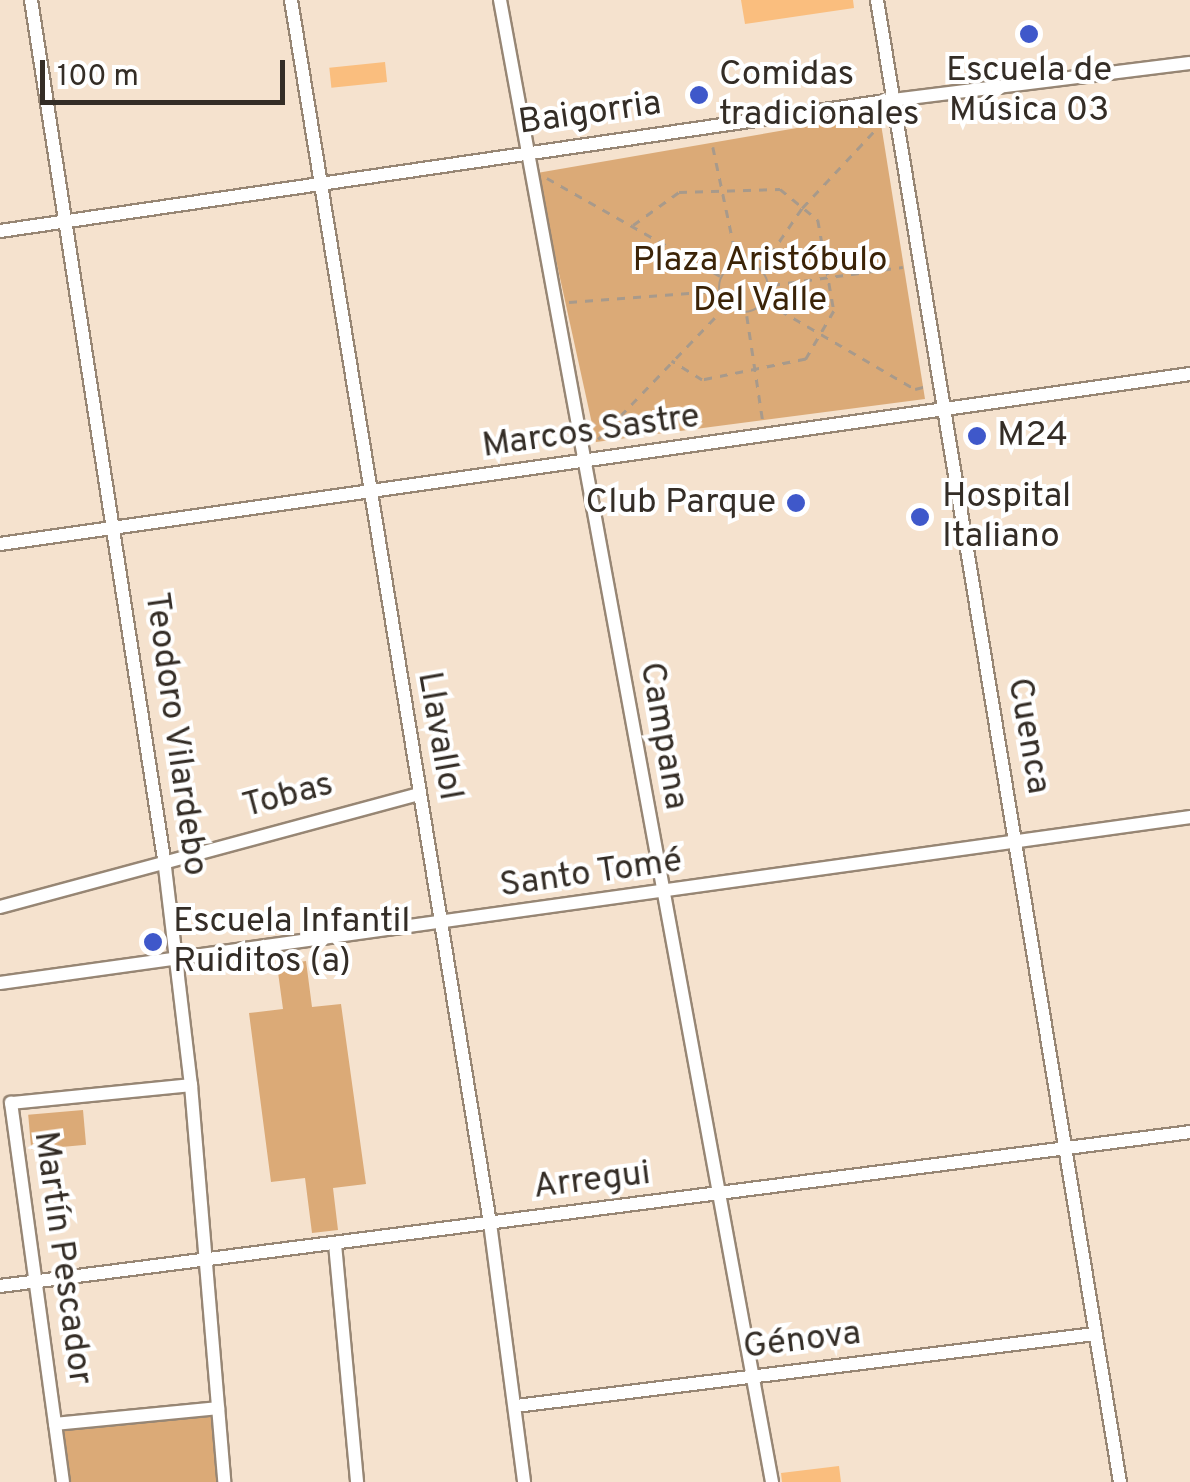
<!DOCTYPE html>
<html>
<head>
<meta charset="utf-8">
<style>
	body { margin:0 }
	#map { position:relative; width:1190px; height:1482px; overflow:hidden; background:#f5e2ce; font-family:Overpass,sans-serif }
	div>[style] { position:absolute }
	.green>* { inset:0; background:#dbaa77; transform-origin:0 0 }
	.building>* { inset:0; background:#fabe7e; transform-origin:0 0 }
	.path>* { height:2.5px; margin-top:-1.25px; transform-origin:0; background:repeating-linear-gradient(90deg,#a89a8b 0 8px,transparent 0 16px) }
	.path>.ring { margin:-1.25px; padding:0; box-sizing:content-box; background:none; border:2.5px solid #a89a8b; border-radius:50% }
	.roads { filter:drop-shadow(2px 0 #978674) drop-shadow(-2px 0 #978674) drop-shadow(0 2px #978674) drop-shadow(0 -2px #978674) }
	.minor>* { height:12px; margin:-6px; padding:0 6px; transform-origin:6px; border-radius:6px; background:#fff }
	.dots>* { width:28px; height:28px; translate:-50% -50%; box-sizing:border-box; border:5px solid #fff; border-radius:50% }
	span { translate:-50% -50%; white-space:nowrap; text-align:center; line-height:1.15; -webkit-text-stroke:8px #fff; paint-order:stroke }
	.poi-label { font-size:35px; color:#342d26 }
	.left { translate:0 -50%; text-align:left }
	.right { translate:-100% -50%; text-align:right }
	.street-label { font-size:35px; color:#342d26 }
	.park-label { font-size:35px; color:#3b2307 }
	.scale { position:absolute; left:40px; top:60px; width:245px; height:45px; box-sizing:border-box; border:5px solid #342d26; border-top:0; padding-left:12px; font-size:30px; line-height:35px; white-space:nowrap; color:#342d26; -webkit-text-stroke:8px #fff; paint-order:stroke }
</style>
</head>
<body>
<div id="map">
	<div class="green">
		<i style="clip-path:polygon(872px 115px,881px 124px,925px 399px,596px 442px,537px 173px)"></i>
		<i style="clip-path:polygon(306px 961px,312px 1007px,341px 1004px,366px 1184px,333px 1188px,338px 1230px,312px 1233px,305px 1178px,271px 1182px,249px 1013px,283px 1009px,277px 965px)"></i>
		<i style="left:83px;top:1110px;width:35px;height:55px;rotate:85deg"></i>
		<i style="clip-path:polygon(218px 1408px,224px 1482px,63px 1482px,55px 1424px)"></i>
	</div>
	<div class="building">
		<i style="clip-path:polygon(741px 0,853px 0,854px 8px,745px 24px)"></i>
		<i style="left:385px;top:62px;width:20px;height:56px;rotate:84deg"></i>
		<i style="clip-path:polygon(839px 1466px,841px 1482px,782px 1482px,781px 1473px)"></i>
	</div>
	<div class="path">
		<i style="left:713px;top:147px;width:116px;rotate:78deg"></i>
		<i style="left:547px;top:178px;width:199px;rotate:29.5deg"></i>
		<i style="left:633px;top:225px;width:57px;rotate:-35.7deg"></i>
		<i style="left:679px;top:192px;width:101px;rotate:-1.7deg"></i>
		<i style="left:780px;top:189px;width:49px;rotate:39.2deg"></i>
		<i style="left:818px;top:220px;width:92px;rotate:80deg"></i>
		<i style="left:834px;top:311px;width:56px;rotate:120.3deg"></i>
		<i style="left:806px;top:359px;width:106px;rotate:168.6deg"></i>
		<i style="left:702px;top:380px;width:36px;rotate:-148deg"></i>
		<i class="ring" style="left:719px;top:263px;width:47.5px;height:47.5px"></i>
		<i style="left:761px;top:268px;width:73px;rotate:-55.7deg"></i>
		<i style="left:802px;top:208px;width:115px;rotate:-46.8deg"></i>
		<i style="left:772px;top:285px;width:132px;rotate:-7.8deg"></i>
		<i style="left:569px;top:302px;width:147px;rotate:-4.3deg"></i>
		<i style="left:766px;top:302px;width:173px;rotate:30.3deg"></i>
		<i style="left:915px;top:389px;width:12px;rotate:-14deg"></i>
		<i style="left:747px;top:316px;width:107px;rotate:81.4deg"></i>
		<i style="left:598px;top:439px;width:183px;rotate:-46.1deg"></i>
	</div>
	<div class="roads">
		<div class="minor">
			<i style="left:31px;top:0;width:869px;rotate:81.2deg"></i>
			<i style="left:164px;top:859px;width:228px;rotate:83.2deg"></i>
			<i style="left:191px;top:1085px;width:398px;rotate:85.2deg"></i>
			<i style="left:291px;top:0;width:1239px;rotate:80.76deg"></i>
			<i style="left:490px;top:1223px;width:261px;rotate:82.5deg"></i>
			<i style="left:500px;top:0;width:1507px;rotate:79.6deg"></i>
			<i style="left:877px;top:0;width:1502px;rotate:80.69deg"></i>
			<i style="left:0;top:231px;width:903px;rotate:-8.35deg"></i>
			<i style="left:893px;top:100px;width:299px;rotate:-7.1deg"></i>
			<i style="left:0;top:544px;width:1202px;rotate:-8.13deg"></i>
			<i style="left:0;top:907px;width:433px;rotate:-15.1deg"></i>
			<i style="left:0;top:983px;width:1202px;rotate:-7.94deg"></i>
			<i style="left:335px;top:1244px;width:239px;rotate:84.7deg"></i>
			<i style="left:0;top:1286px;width:1200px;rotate:-7.37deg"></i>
			<i style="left:516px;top:1406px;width:583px;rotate:-7.09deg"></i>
			<i style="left:55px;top:1424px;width:164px;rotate:-5.6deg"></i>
			<i style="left:63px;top:1482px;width:383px;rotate:-97.8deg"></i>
			<i style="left:11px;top:1103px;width:181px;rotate:-5.7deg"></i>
		</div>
	</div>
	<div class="dots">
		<i style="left:1029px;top:34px;background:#3f58ca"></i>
		<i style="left:699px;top:95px;background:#3f58ca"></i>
		<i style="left:977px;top:436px;background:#3f58ca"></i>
		<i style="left:796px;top:503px;background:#3f58ca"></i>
		<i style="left:920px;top:517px;background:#3f58ca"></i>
		<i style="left:153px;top:942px;background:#3f58ca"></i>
	</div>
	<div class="poi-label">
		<span style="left:1029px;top:91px">Escuela de<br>Música 03</span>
		<span class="left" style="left:719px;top:95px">Comidas<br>tradicionales</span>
		<span class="left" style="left:997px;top:436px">M24</span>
		<span class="left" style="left:942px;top:517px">Hospital<br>Italiano</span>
		<span class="right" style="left:776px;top:503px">Club Parque</span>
		<span class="left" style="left:173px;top:942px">Escuela Infantil<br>Ruiditos (a)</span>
	</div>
	<div class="street-label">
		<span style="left:590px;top:114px;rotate:-8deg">Baigorria</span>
		<span style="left:591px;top:432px;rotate:-8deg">Marcos Sastre</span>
		<span style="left:175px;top:734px;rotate:82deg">Teodoro Vilardebo</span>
		<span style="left:439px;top:736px;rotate:80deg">Llavallol</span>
		<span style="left:663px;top:736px;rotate:80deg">Campana</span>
		<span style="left:1028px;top:736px;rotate:80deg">Cuenca</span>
		<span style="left:288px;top:796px;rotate:-15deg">Tobas</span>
		<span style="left:591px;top:874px;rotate:-8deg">Santo Tomé</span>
		<span style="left:592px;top:1181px;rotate:-7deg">Arregui</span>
		<span style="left:62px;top:1258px;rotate:82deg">Martín Pescador</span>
		<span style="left:802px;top:1341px;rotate:-7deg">Génova</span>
	</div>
	<div class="park-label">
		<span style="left:760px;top:281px">Plaza Aristóbulo<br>Del Valle</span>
	</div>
	<div class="scale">100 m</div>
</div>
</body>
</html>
